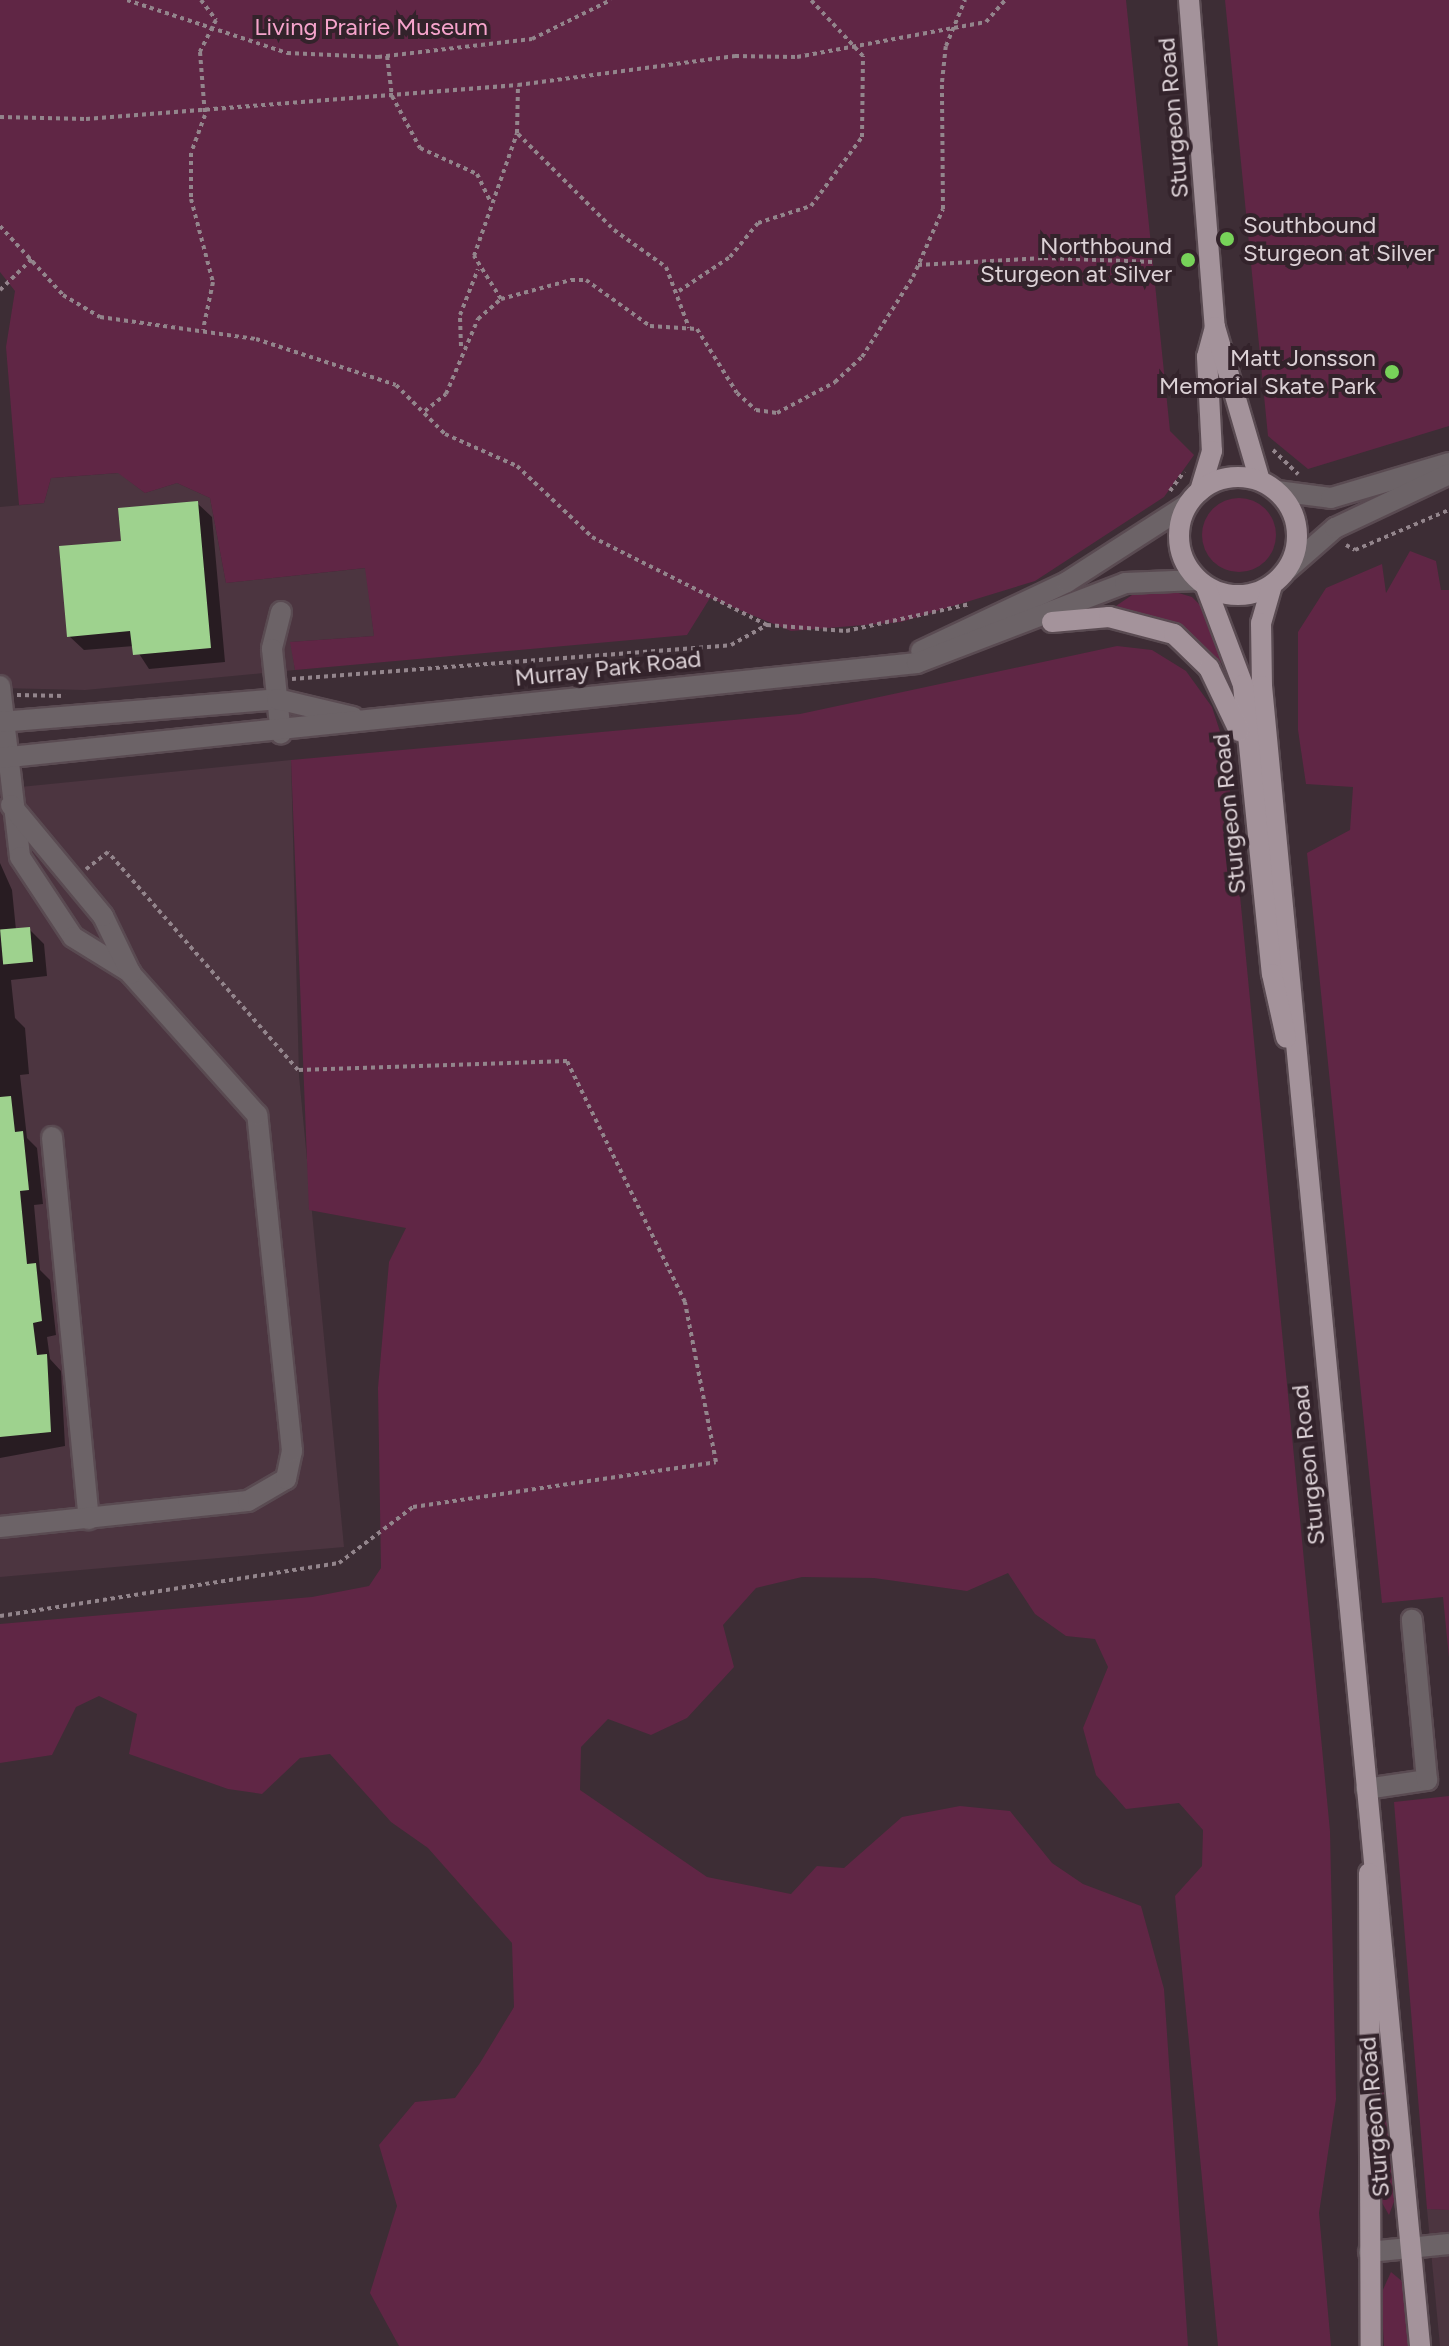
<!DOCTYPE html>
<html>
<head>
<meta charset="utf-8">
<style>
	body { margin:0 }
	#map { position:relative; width:1449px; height:2346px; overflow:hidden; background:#3d2d35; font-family:Figtree,sans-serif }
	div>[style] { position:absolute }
	.built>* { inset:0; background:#4c3540 }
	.green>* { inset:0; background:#602645 }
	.round { border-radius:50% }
	.shadow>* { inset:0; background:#0007 }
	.building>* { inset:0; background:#9ed28e; transform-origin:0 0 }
	.path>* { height:4px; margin-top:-2px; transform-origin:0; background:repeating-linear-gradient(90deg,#93858c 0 4px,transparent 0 8px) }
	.roads { filter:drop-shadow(2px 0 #5a4b52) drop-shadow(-2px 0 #5a4b52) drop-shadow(0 2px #5a4b52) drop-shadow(0 -2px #5a4b52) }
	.minor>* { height:20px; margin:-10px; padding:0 10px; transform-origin:10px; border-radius:10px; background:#6c6367 }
	.major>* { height:20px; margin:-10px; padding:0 10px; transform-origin:10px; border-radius:10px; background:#a4939b }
	.major>.ring { margin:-10px; padding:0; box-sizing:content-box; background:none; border:20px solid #a4939b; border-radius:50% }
	.dots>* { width:22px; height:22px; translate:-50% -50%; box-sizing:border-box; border:4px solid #33232b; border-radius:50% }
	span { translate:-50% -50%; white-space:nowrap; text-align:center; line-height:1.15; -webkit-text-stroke:8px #33232b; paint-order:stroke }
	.park-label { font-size:24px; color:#f6a4cc }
	.street-label { font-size:24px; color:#dcd1d6 }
	.poi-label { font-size:24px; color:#dcd1d6 }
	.left { translate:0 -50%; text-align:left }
	.right { translate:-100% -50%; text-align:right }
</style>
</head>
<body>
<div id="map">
	<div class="built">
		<i style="clip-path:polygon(119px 473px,145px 493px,177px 483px,210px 498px,226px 583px,366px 568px,374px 636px,291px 642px,295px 670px,85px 690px,0 688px,0 507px,44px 503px,51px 478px)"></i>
		<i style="clip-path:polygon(291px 760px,299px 1076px,344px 1547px,0 1577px,0 789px)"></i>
		<i style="clip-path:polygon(1427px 2209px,1449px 2210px,1449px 2346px,1440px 2346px)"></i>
	</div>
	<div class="green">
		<i style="clip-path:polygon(0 0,1126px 0,1170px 431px,1194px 455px,1164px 497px,1035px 581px,901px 622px,791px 631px,710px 598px,687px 635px,295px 670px,290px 642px,374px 636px,365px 568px,226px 583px,210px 498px,177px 483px,145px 493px,118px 473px,51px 478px,44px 503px,19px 505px,6px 347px,15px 291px,0 272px)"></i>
		<i style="clip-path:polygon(1225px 0,1449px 0,1449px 426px,1308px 469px,1268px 436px)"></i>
		<i class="round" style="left:1202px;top:498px;width:74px;height:74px"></i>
		<i style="clip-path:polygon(1410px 551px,1436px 561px,1441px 590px,1449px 590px,1449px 1658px,1443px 1597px,1382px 1603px,1307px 853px,1350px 830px,1353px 787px,1306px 784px,1298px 730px,1298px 632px,1326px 588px,1382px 564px,1386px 593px)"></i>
		<i style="clip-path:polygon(1165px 589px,1192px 597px,1205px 610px,1229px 670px,1182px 627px,1116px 606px,1132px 595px)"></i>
		<i style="clip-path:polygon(1117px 646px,1152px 650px,1186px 671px,1212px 707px,1226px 750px,1330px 1831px,1336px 2099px,1319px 2213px,1331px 2346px,1218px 2346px,1175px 1896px,1202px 1866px,1203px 1830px,1179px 1803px,1126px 1809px,1096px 1775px,1083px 1728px,1108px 1667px,1095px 1639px,1066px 1636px,1035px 1614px,1008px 1573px,967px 1591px,874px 1578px,802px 1577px,756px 1588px,723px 1625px,734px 1667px,687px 1718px,651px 1735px,608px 1719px,581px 1747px,580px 1790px,707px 1877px,791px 1894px,817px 1866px,844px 1868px,902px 1817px,960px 1806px,1010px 1811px,1052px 1863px,1083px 1884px,1141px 1906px,1164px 1989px,1188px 2346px,399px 2346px,370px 2293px,397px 2206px,379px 2145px,415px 2102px,455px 2098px,480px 2063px,514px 2007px,512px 1943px,428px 1848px,391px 1822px,330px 1754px,300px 1758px,262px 1794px,228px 1789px,129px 1754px,137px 1714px,99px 1696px,76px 1707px,52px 1755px,0 1763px,0 1624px,312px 1597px,369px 1586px,381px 1568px,378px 1388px,389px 1262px,406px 1228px,309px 1210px,291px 760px,800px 714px)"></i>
		<i style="clip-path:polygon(1449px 1796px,1449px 2210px,1427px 2209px,1394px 1802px)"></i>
		<i style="clip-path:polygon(1385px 2046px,1395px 2199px,1389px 2215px,1381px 2201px,1378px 2117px)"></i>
		<i style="clip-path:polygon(1391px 2272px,1403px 2282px,1409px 2346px,1384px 2346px,1381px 2294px)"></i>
	</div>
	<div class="shadow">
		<i style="clip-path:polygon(197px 503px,212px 517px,225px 662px,149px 669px,134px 646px,84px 650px,69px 636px,123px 542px)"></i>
		<i style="clip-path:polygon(0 863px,12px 890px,16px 930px,29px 929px,44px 944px,47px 976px,11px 980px,15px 1018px,25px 1028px,29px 1074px,20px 1075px,27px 1138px,37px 1148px,43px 1204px,34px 1205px,40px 1270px,50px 1280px,56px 1335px,47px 1337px,50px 1359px,61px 1371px,65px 1446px,0 1458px)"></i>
	</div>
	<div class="building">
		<i style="clip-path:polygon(198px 501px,211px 648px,133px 655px,130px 631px,67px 637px,59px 546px,121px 541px,118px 508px)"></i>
		<i style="left:30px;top:927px;width:35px;height:30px;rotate:85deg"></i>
		<i style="clip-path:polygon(11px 1096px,15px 1132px,23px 1131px,29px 1190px,20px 1191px,27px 1264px,36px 1263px,42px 1321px,33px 1323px,37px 1355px,47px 1354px,51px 1432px,0 1437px,0 1097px)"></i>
	</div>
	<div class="path">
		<i style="left:127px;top:0;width:169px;rotate:18.3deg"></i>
		<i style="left:287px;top:53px;width:91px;rotate:2.5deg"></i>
		<i style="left:378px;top:57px;width:155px;rotate:-6.7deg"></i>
		<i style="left:532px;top:39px;width:88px;rotate:-26.3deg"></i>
		<i style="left:201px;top:0;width:25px;rotate:53deg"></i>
		<i style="left:216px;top:20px;width:36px;rotate:117deg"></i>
		<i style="left:200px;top:52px;width:63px;rotate:85.5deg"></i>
		<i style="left:205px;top:115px;width:40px;rotate:110.2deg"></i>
		<i style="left:191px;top:153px;width:46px;rotate:90deg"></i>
		<i style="left:191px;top:199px;width:86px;rotate:75.2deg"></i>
		<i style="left:213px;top:282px;width:49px;rotate:101.8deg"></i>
		<i style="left:387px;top:56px;width:40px;rotate:82.9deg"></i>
		<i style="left:392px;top:96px;width:59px;rotate:61.7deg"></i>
		<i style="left:420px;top:148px;width:63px;rotate:24.5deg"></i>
		<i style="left:477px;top:174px;width:32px;rotate:64deg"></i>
		<i style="left:0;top:117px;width:86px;rotate:1.3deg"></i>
		<i style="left:86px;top:119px;width:433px;rotate:-4.5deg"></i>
		<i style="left:518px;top:134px;width:136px;rotate:45deg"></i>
		<i style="left:614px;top:230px;width:64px;rotate:35.4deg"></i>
		<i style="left:666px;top:267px;width:65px;rotate:69.3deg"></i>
		<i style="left:0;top:226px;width:93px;rotate:47.6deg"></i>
		<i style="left:63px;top:295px;width:43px;rotate:30.7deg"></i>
		<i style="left:100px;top:317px;width:158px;rotate:8deg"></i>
		<i style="left:256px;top:339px;width:147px;rotate:18.2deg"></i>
		<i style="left:396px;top:385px;width:69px;rotate:45deg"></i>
		<i style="left:445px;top:434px;width:79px;rotate:24deg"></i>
		<i style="left:517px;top:466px;width:103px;rotate:43.4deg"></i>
		<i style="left:592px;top:537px;width:196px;rotate:26.7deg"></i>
		<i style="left:767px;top:625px;width:79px;rotate:4.3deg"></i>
		<i style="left:846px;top:631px;width:127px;rotate:-12.3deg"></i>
		<i style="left:918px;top:265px;width:126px;rotate:-3.2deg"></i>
		<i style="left:1044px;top:258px;width:110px;rotate:2.1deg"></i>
		<i style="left:0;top:290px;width:45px;rotate:-44.1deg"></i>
		<i style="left:679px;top:291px;width:61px;rotate:-33.7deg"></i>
		<i style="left:730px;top:257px;width:44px;rotate:-50.5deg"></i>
		<i style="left:758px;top:223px;width:56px;rotate:-17.8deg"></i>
		<i style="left:811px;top:206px;width:86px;rotate:-53.5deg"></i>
		<i style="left:862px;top:137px;width:81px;rotate:-89.3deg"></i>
		<i style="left:863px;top:56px;width:76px;rotate:-132.9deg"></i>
		<i style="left:501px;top:299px;width:51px;rotate:-122.1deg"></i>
		<i style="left:474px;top:256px;width:130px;rotate:-70.7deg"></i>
		<i style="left:517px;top:133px;width:48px;rotate:-88.8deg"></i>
		<i style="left:518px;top:85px;width:219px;rotate:-7.6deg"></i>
		<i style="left:735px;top:56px;width:62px;rotate:0.9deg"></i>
		<i style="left:797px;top:57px;width:192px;rotate:-10.5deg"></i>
		<i style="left:986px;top:22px;width:29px;rotate:-49deg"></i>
		<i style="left:461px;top:346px;width:31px;rotate:-92deg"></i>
		<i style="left:460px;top:315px;width:49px;rotate:-68.6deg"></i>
		<i style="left:425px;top:411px;width:27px;rotate:-39deg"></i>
		<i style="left:446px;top:394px;width:82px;rotate:-66.9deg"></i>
		<i style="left:478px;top:319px;width:30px;rotate:-41deg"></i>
		<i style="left:501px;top:299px;width:73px;rotate:-15.2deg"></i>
		<i style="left:571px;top:280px;width:15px"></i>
		<i style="left:586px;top:280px;width:79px;rotate:35.7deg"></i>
		<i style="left:650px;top:326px;width:47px;rotate:3.7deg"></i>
		<i style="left:697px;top:329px;width:75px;rotate:58deg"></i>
		<i style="left:737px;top:393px;width:25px;rotate:42deg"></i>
		<i style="left:756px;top:410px;width:21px;rotate:8deg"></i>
		<i style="left:777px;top:413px;width:66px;rotate:-28.1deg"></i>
		<i style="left:835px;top:382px;width:37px;rotate:-43deg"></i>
		<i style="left:862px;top:357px;width:95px;rotate:-57.5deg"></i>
		<i style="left:913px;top:277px;width:74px;rotate:-66.2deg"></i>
		<i style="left:943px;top:209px;width:127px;rotate:-90.5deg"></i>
		<i style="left:942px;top:82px;width:36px;rotate:-84deg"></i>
		<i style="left:946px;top:46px;width:50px;rotate:-67.6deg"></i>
		<i style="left:1273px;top:450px;width:35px;rotate:44deg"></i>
		<i style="left:1170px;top:491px;width:24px;rotate:-54deg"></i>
		<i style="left:1346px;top:545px;width:10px;rotate:29deg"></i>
		<i style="left:1355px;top:550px;width:102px;rotate:-23.1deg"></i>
		<i style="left:292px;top:679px;width:440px;rotate:-4.4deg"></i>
		<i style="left:731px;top:645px;width:41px;rotate:-29.1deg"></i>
		<i style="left:17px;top:695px;width:48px;rotate:1.2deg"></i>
		<i style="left:0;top:1616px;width:343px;rotate:-8.9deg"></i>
		<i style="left:339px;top:1563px;width:93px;rotate:-37.1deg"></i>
		<i style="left:413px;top:1507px;width:306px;rotate:-8.4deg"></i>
		<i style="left:716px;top:1462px;width:163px;rotate:-101deg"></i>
		<i style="left:685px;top:1302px;width:268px;rotate:-116.1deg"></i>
		<i style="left:567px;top:1061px;width:269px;rotate:178.1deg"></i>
		<i style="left:298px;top:1070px;width:289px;rotate:-131.1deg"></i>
		<i style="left:108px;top:852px;width:28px;rotate:142deg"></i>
	</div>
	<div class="roads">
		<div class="minor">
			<i style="left:1277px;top:491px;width:54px;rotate:7.4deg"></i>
			<i style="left:1331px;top:498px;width:123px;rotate:-16.5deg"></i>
			<i style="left:1287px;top:570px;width:64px;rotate:-41.2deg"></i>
			<i style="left:1335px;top:528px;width:126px;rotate:-25.3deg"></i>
			<i style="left:281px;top:612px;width:38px;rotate:104deg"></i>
			<i style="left:272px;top:649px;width:85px;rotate:84deg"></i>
			<i style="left:921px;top:651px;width:161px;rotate:-25.3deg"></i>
			<i style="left:1067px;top:582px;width:144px;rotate:-32.8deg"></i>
			<i style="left:0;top:686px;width:172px;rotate:83.3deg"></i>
			<i style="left:20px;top:857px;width:96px;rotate:56.5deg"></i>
			<i style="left:73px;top:937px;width:68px;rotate:31.8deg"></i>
			<i style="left:0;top:722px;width:278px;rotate:-4.7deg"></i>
			<i style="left:277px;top:699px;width:78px;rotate:13.3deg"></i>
			<i style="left:0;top:758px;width:922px;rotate:-5.91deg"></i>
			<i style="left:917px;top:663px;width:223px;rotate:-21deg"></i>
			<i style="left:1125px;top:583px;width:73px;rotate:-2.4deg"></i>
			<i style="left:52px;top:1137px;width:384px;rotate:84.5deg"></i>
			<i style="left:0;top:1527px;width:249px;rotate:-6deg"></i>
			<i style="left:248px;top:1501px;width:44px;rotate:-30.1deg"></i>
			<i style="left:286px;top:1479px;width:29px;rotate:-78deg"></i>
			<i style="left:292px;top:1451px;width:338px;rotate:-95.9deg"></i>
			<i style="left:257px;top:1115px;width:189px;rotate:-131.8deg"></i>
			<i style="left:131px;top:974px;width:64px;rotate:-115.8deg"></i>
			<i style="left:103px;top:916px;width:144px;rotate:-129.7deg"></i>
			<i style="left:1366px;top:1789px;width:62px;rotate:-8.4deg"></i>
			<i style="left:1427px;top:1780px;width:161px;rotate:-95.4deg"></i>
			<i style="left:1369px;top:2252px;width:80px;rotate:-5.7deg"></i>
		</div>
		<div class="major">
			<i style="left:1189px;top:0;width:328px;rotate:85.5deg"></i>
			<i style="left:1215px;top:327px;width:31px;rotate:105deg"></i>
			<i style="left:1207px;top:357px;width:94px;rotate:87deg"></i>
			<i style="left:1212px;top:451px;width:42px;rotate:106.7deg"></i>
			<i style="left:1215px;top:327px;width:160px;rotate:73.7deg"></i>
			<i class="ring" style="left:1179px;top:477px;width:98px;height:98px"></i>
			<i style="left:1272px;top:585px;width:40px;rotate:106deg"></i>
			<i style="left:1261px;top:623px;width:63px;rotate:89.1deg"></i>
			<i style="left:1262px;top:686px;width:1668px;rotate:84.56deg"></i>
			<i style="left:1206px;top:587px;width:105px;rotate:69.3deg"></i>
			<i style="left:1243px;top:685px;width:290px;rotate:84.3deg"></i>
			<i style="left:1272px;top:974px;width:65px;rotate:77.5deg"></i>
			<i style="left:1052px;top:622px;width:57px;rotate:-5deg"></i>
			<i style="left:1109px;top:617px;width:67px;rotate:14.7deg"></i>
			<i style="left:1174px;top:634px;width:49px;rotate:44.2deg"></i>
			<i style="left:1209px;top:668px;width:70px;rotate:64.5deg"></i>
			<i style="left:1369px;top:1873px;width:473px;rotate:89.8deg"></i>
		</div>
	</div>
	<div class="dots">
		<i style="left:1227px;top:239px;background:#77d259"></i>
		<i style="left:1188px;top:260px;background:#77d259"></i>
		<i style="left:1392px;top:372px;background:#77d259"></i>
	</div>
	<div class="park-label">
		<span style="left:371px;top:27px">Living Prairie Museum</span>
	</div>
	<div class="street-label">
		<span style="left:1173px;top:118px;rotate:-95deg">Sturgeon Road</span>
		<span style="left:608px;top:668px;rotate:-6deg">Murray Park Road</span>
		<span style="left:1229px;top:814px;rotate:-96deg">Sturgeon Road</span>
		<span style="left:1308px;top:1465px;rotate:-96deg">Sturgeon Road</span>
		<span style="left:1374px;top:2117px;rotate:-95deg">Sturgeon Road</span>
	</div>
	<div class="poi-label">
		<span class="left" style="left:1243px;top:239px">Southbound<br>Sturgeon at Silver</span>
		<span class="right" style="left:1172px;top:260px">Northbound<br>Sturgeon at Silver</span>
		<span class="right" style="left:1376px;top:372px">Matt Jonsson<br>Memorial Skate Park</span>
	</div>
</div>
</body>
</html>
